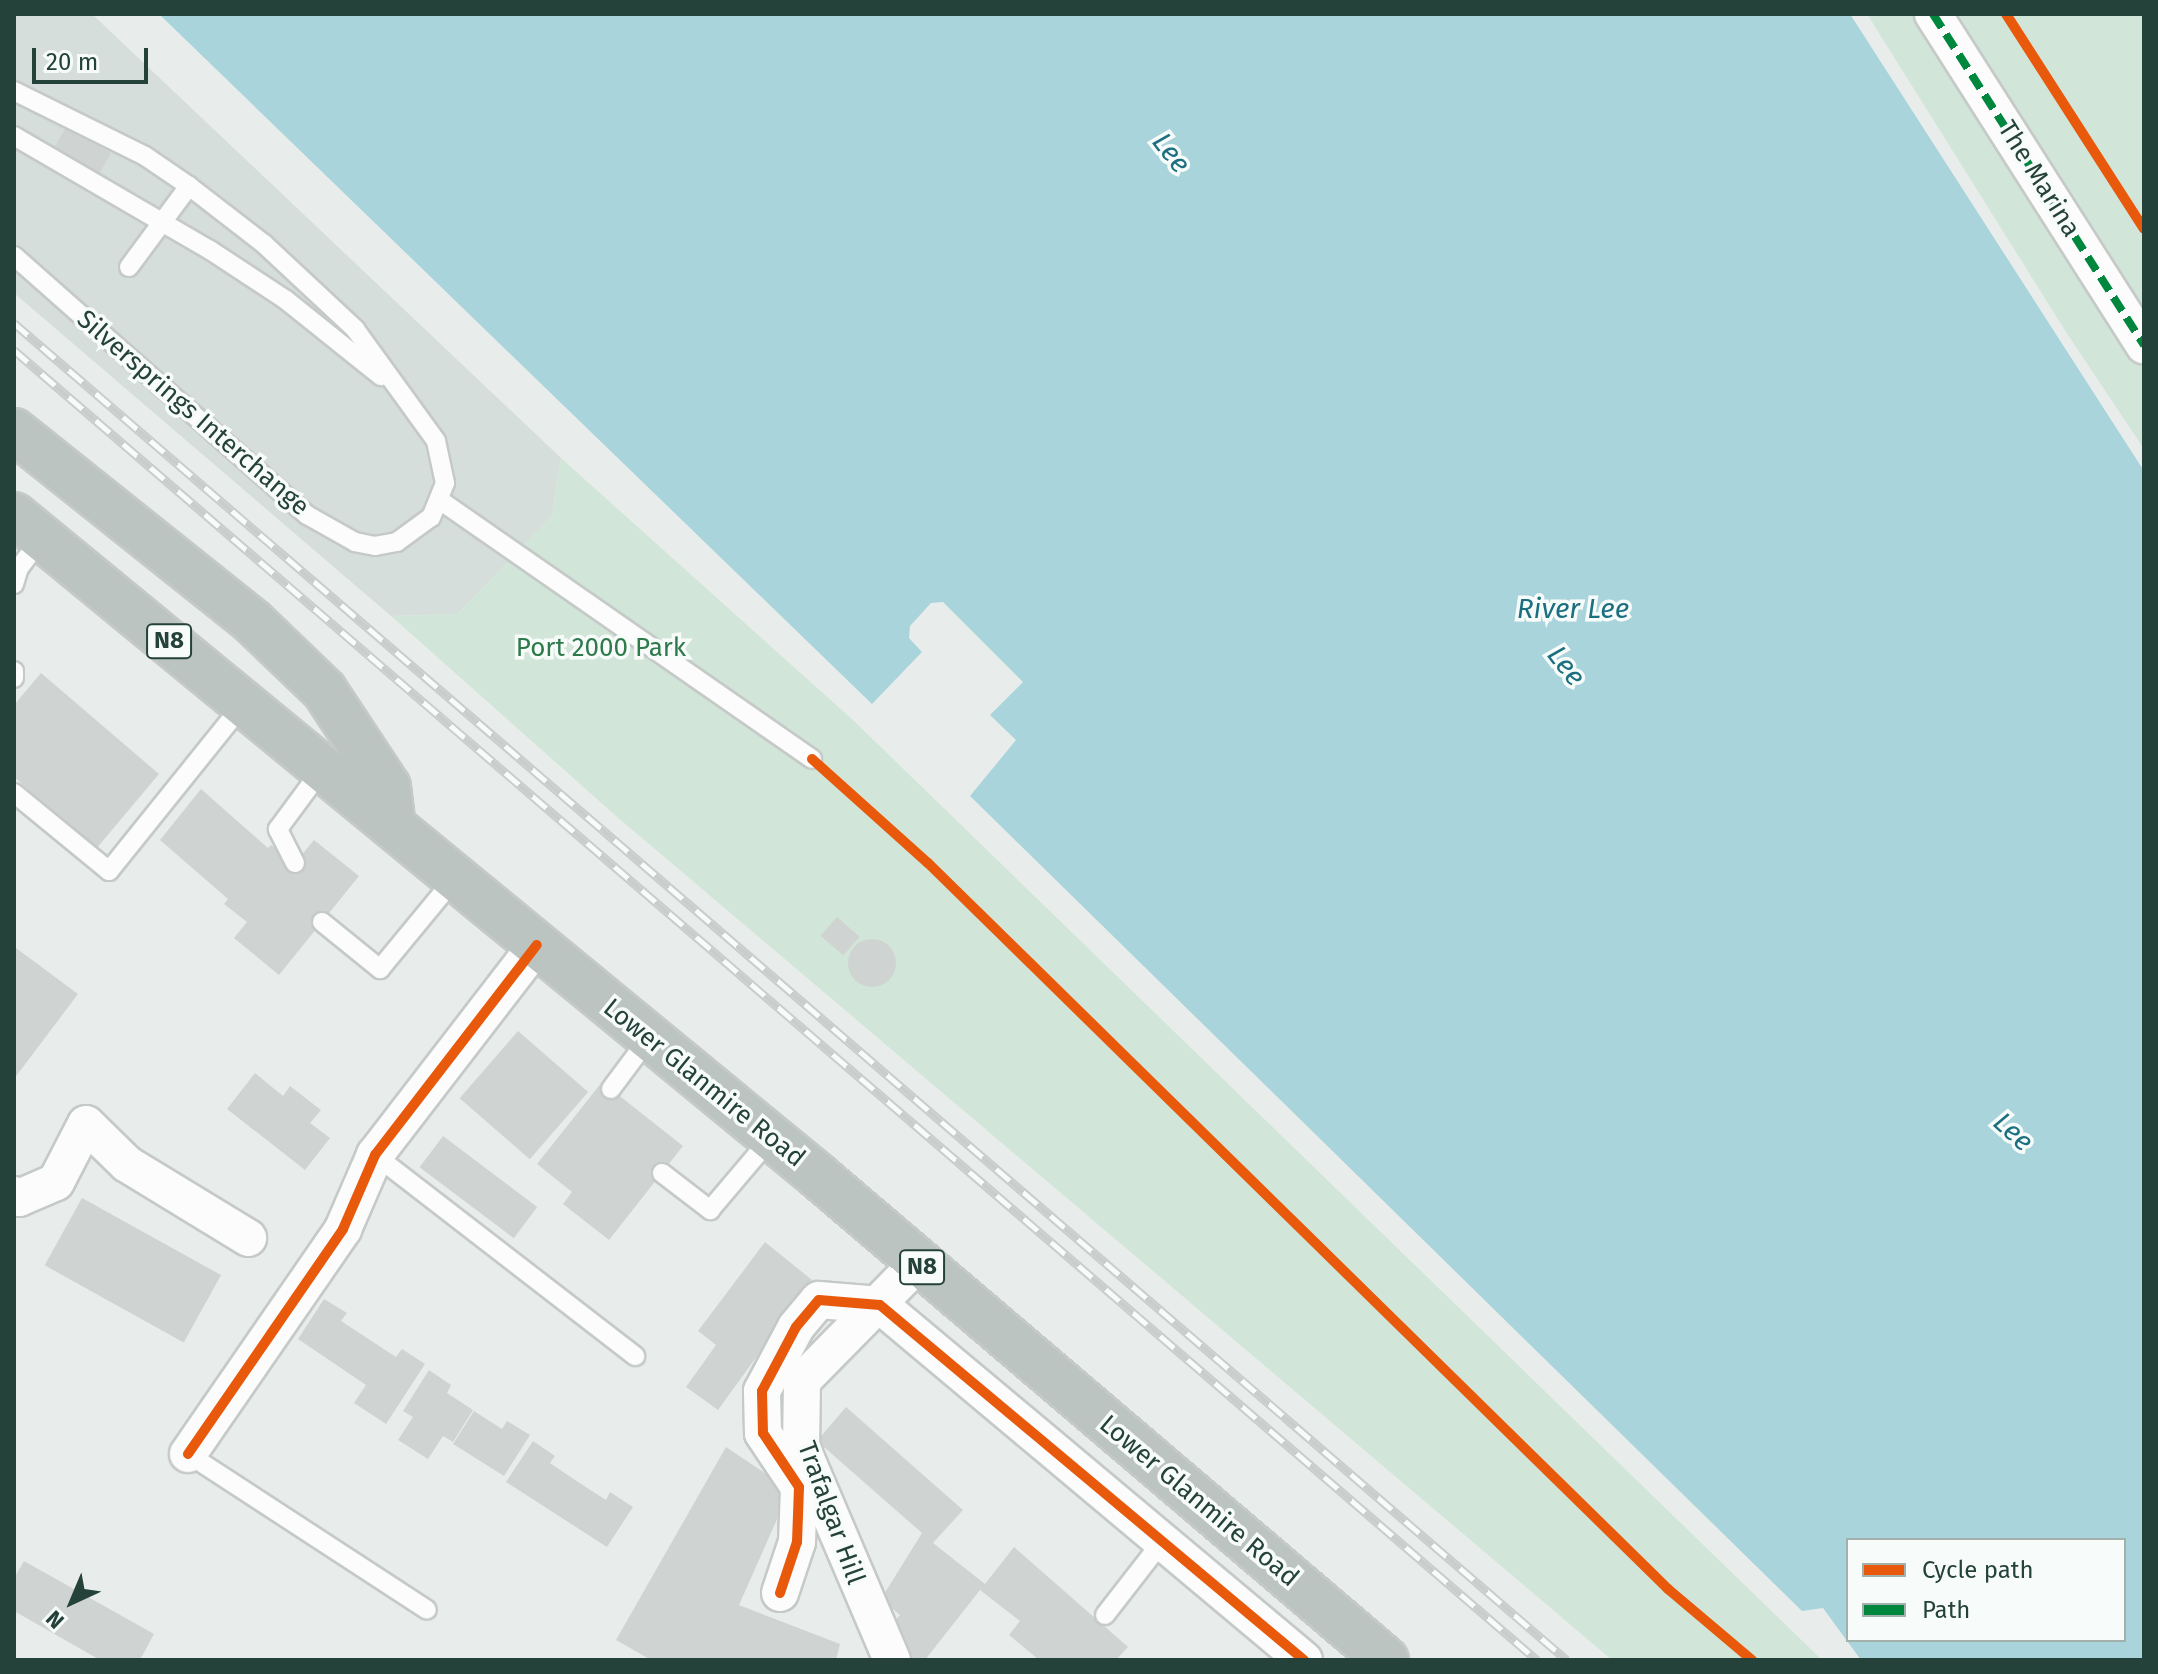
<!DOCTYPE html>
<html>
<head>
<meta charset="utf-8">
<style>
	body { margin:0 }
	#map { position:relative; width:2158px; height:1674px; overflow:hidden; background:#e8edeb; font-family:"Fira Sans",sans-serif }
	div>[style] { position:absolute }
	.built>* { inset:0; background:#d6dedb }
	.green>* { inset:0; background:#d1e6d8 }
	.water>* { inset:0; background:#a9d4db }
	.building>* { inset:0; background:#cfd4d2; transform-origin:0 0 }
	.round { border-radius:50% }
	.roads { filter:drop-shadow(2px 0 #c5cac8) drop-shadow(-2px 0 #c5cac8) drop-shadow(0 2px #c5cac8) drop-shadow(0 -2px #c5cac8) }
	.lane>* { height:18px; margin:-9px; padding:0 9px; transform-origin:9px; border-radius:9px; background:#fcfcfc }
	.street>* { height:36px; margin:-18px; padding:0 18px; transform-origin:18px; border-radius:18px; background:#fcfcfc }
	.highway>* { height:44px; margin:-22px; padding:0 22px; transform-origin:22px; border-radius:22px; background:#bcc4c2 }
	.rail>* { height:9px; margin-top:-4.5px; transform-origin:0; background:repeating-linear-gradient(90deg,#f7fbf9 0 18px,#c9cdcc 0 36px); box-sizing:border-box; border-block:2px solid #c9cdcc }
	.quiet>* { height:8px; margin-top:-4px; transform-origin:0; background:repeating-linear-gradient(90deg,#00873e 0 16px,transparent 0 24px) }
	.cycleway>* { height:10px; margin:-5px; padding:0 5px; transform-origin:5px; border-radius:5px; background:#e8590c }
	span { translate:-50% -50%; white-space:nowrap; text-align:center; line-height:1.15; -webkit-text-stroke:7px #f7fbf9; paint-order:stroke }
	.shield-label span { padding:2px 6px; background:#f7fbf9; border:2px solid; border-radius:6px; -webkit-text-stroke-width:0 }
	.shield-label { font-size:24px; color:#24423a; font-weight:700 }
	.street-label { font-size:26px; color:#24423a }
	.park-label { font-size:26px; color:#2d7a4b }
	.water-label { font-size:28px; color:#1c6f80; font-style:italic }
	.frame { position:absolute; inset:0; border:16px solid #24423a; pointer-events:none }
	.legend { position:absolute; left:1846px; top:1538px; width:280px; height:104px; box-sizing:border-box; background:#f7fbf9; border:2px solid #a3b1ad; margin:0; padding:10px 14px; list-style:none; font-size:24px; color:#24423a }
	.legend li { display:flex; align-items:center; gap:16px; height:40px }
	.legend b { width:40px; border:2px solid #a3b1ad }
	.north { position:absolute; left:32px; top:1562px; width:80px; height:80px; -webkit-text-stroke:6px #f7fbf9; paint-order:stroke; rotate:224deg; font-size:22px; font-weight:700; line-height:32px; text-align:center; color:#24423a }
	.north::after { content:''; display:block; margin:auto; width:28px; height:36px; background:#24423a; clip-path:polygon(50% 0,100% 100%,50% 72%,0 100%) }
	.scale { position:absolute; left:32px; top:48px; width:116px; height:36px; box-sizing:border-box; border:4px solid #24423a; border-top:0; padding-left:10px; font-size:24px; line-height:28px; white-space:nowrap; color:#24423a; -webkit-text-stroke:6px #f7fbf9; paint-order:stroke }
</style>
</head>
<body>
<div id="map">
	<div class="built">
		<i style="clip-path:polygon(14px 14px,92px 14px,561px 458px,552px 516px,458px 614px,391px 616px,14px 293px)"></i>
	</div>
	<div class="green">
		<i style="clip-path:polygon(1867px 14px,2144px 14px,2144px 449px,2064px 329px)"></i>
		<i style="clip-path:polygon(561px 458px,854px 721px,1822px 1660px,1612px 1660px,616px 816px,391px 616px,458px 614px,552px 516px)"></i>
	</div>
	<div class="water">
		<i style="clip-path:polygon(evenodd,159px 14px,1850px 14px,2144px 471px,2144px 1660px,1861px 1660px,1823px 1608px,1802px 1611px,970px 796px,1016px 740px,990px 715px,1023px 682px,943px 602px,931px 603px,910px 626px,909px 638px,922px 652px,872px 704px,159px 14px,1848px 1540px,2124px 1540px,2124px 1640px,1848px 1640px,1848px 1540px)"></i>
	</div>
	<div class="building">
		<i style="left:66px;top:127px;width:52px;height:23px;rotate:30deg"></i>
		<i style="clip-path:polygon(41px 673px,159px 774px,96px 849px,14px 777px,14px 705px)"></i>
		<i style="clip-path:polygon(201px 789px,268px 848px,271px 845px,295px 863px,314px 840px,359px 876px,279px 975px,234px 938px,247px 922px,224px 904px,228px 899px,160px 840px)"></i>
		<i style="left:837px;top:917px;width:30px;height:25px;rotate:41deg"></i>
		<i class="round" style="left:848px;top:939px;width:48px;height:48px"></i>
		<i style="clip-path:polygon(16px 948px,78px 994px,14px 1079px,14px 951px)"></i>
		<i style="left:518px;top:1031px;width:93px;height:89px;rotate:41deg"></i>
		<i style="clip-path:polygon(255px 1073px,283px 1096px,290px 1086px,321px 1110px,310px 1123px,330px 1138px,305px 1170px,227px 1109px)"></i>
		<i style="clip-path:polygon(602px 1082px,683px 1146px,609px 1240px,563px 1204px,572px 1192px,537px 1164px)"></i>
		<i style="left:443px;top:1136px;width:118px;height:39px;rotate:37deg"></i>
		<i style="left:82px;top:1198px;width:159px;height:77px;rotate:29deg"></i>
		<i style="clip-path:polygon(765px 1242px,812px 1280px,718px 1410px,686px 1387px,716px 1345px,698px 1331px)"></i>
		<i style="clip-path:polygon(324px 1299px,347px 1313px,341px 1321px,396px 1357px,402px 1349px,425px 1364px,386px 1424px,354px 1403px,366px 1385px,298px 1339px)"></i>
		<i style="clip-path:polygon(429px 1370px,451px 1385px,447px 1393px,473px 1410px,453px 1442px,443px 1436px,428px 1459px,398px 1440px,413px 1417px,403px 1411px)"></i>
		<i style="clip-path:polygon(846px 1407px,963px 1510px,933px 1543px,985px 1584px,1014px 1547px,1128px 1647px,1116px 1660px,1039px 1660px,1009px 1635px,1020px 1621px,980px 1590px,925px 1660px,910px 1660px,888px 1628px,900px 1615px,881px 1599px,922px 1533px,817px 1441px)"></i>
		<i style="clip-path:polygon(474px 1411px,502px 1429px,507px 1421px,530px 1435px,504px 1476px,453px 1444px)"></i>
		<i style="clip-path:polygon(533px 1441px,555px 1456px,550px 1463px,578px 1482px,606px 1500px,610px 1492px,633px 1507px,607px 1547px,506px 1482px)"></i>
		<i style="clip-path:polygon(726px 1447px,790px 1490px,739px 1605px,840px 1644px,836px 1660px,651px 1660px,616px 1640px)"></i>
		<i style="clip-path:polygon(24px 1561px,154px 1634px,140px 1660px,100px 1660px,14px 1611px,14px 1578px)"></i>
	</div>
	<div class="roads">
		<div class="lane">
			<i style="left:14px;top:91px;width:146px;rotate:26.4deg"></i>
			<i style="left:145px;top:156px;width:53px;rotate:34.3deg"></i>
			<i style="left:189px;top:186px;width:95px;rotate:37.7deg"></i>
			<i style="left:264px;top:244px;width:125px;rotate:43deg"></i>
			<i style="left:355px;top:329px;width:138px;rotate:54.1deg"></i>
			<i style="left:436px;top:441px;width:43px;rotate:77.9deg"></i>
			<i style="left:445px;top:483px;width:37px;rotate:112deg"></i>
			<i style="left:431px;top:517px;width:42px;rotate:143.7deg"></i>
			<i style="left:397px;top:542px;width:22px;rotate:170deg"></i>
			<i style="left:375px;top:546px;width:20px;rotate:-169deg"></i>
			<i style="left:355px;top:542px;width:55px;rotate:-150.6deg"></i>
			<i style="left:307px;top:515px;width:391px;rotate:-138.5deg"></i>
			<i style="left:14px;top:136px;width:227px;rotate:30.2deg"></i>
			<i style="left:210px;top:250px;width:91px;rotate:33.3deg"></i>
			<i style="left:286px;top:300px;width:122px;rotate:38.7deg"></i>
			<i style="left:129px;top:267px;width:101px;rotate:-53.5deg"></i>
			<i style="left:441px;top:501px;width:452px;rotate:34.8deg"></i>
			<i style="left:14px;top:584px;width:17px;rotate:-73deg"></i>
			<i style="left:19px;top:568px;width:38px;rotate:-53deg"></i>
			<i style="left:14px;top:671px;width:7px;rotate:90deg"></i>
			<i style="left:14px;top:793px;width:123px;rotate:39.4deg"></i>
			<i style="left:109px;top:871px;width:217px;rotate:-51.2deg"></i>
			<i style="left:295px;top:863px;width:38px;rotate:-117deg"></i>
			<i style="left:278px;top:829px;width:76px;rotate:-53.6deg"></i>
			<i style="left:322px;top:922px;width:75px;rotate:39deg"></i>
			<i style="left:380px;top:969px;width:118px;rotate:-50.5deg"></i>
			<i style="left:611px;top:1089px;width:64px;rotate:-53.3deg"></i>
			<i style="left:375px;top:1155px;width:329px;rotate:37.7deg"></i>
			<i style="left:662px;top:1173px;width:61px;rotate:37.6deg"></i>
			<i style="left:710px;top:1210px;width:96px;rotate:-49.7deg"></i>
			<i style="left:188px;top:1454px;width:285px;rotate:33.1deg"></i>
			<i style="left:1105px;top:1615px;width:91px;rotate:-52.1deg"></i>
		</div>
		<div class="street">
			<i style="left:1933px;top:14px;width:393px;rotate:57.5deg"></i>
			<i style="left:14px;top:1195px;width:6px;rotate:31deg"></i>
			<i style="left:19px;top:1198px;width:40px;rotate:-23.4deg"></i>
			<i style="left:56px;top:1182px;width:65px;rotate:-62.7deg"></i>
			<i style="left:86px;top:1124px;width:57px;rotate:44.3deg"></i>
			<i style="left:127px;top:1164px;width:142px;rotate:31.4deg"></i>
			<i style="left:188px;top:1454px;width:273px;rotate:-55.4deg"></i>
			<i style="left:343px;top:1229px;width:81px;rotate:-66.6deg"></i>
			<i style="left:375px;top:1155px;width:265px;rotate:-52.4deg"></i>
			<i style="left:780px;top:1593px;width:54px;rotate:-71.6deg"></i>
			<i style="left:797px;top:1542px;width:55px;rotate:-87.9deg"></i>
			<i style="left:799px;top:1487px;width:65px;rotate:-123.7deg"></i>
			<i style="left:763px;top:1433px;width:42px;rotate:-91.4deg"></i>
			<i style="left:762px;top:1391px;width:72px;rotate:-62deg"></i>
			<i style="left:796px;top:1327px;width:35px;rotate:-50deg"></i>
			<i style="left:819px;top:1300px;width:61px;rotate:4.7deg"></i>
			<i style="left:880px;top:1305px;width:553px;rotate:39.94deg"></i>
			<i style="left:892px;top:1660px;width:232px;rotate:-113.1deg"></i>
			<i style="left:801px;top:1447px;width:66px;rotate:-89.1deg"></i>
			<i style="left:802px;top:1381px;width:165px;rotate:-45.5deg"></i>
		</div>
		<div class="highway">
			<i style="left:14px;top:431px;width:306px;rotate:38.6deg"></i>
			<i style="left:253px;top:622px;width:98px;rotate:43.8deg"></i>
			<i style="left:324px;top:690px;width:116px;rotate:56.6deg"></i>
			<i style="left:388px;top:787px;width:38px;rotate:83deg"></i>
			<i style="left:14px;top:515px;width:1041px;rotate:39.42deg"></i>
			<i style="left:818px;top:1176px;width:746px;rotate:40.43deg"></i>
		</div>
	</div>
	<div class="rail">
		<i style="left:14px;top:323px;width:2049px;rotate:40.73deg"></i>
		<i style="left:14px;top:350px;width:2009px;rotate:40.7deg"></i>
	</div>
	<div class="quiet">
		<i style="left:1933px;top:14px;width:393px;rotate:57.5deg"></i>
	</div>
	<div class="cycleway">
		<i style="left:2006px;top:14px;width:255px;rotate:57.3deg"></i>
		<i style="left:812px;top:759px;width:156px;rotate:41.9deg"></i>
		<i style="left:928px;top:863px;width:1037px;rotate:44.45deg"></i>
		<i style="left:1668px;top:1589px;width:110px;rotate:40.2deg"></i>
		<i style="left:188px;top:1454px;width:273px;rotate:-55.4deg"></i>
		<i style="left:343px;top:1229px;width:81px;rotate:-66.6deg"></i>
		<i style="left:375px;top:1155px;width:265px;rotate:-52.4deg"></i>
		<i style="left:780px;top:1593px;width:54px;rotate:-71.6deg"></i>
		<i style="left:797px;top:1542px;width:55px;rotate:-87.9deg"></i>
		<i style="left:799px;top:1487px;width:65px;rotate:-123.7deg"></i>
		<i style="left:763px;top:1433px;width:42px;rotate:-91.4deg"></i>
		<i style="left:762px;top:1391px;width:72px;rotate:-62deg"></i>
		<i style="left:796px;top:1327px;width:35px;rotate:-50deg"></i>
		<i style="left:819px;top:1300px;width:61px;rotate:4.7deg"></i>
		<i style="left:880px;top:1305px;width:553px;rotate:39.94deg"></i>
	</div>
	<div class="shield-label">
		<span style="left:169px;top:641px">N8</span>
		<span style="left:922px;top:1267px">N8</span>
	</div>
	<div class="street-label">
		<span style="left:2039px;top:179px;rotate:58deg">The Marina</span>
		<span style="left:193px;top:413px;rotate:41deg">Silversprings Interchange</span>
		<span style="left:704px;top:1083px;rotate:39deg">Lower Glanmire Road</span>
		<span style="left:1199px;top:1501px;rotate:40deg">Lower Glanmire Road</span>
		<span style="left:831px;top:1513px;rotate:70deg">Trafalgar Hill</span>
	</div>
	<div class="park-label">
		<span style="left:601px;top:648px">Port 2000 Park</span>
	</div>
	<div class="water-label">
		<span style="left:1171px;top:153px;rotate:52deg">Lee</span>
		<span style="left:1573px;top:609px">River Lee</span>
		<span style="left:1566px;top:666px;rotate:52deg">Lee</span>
		<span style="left:2013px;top:1132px;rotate:42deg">Lee</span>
	</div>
	<div class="frame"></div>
	<ul class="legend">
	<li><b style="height:10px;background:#e8590c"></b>Cycle path</li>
	<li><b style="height:10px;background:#00873e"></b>Path</li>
	</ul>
	<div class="north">N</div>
	<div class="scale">20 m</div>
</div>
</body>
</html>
